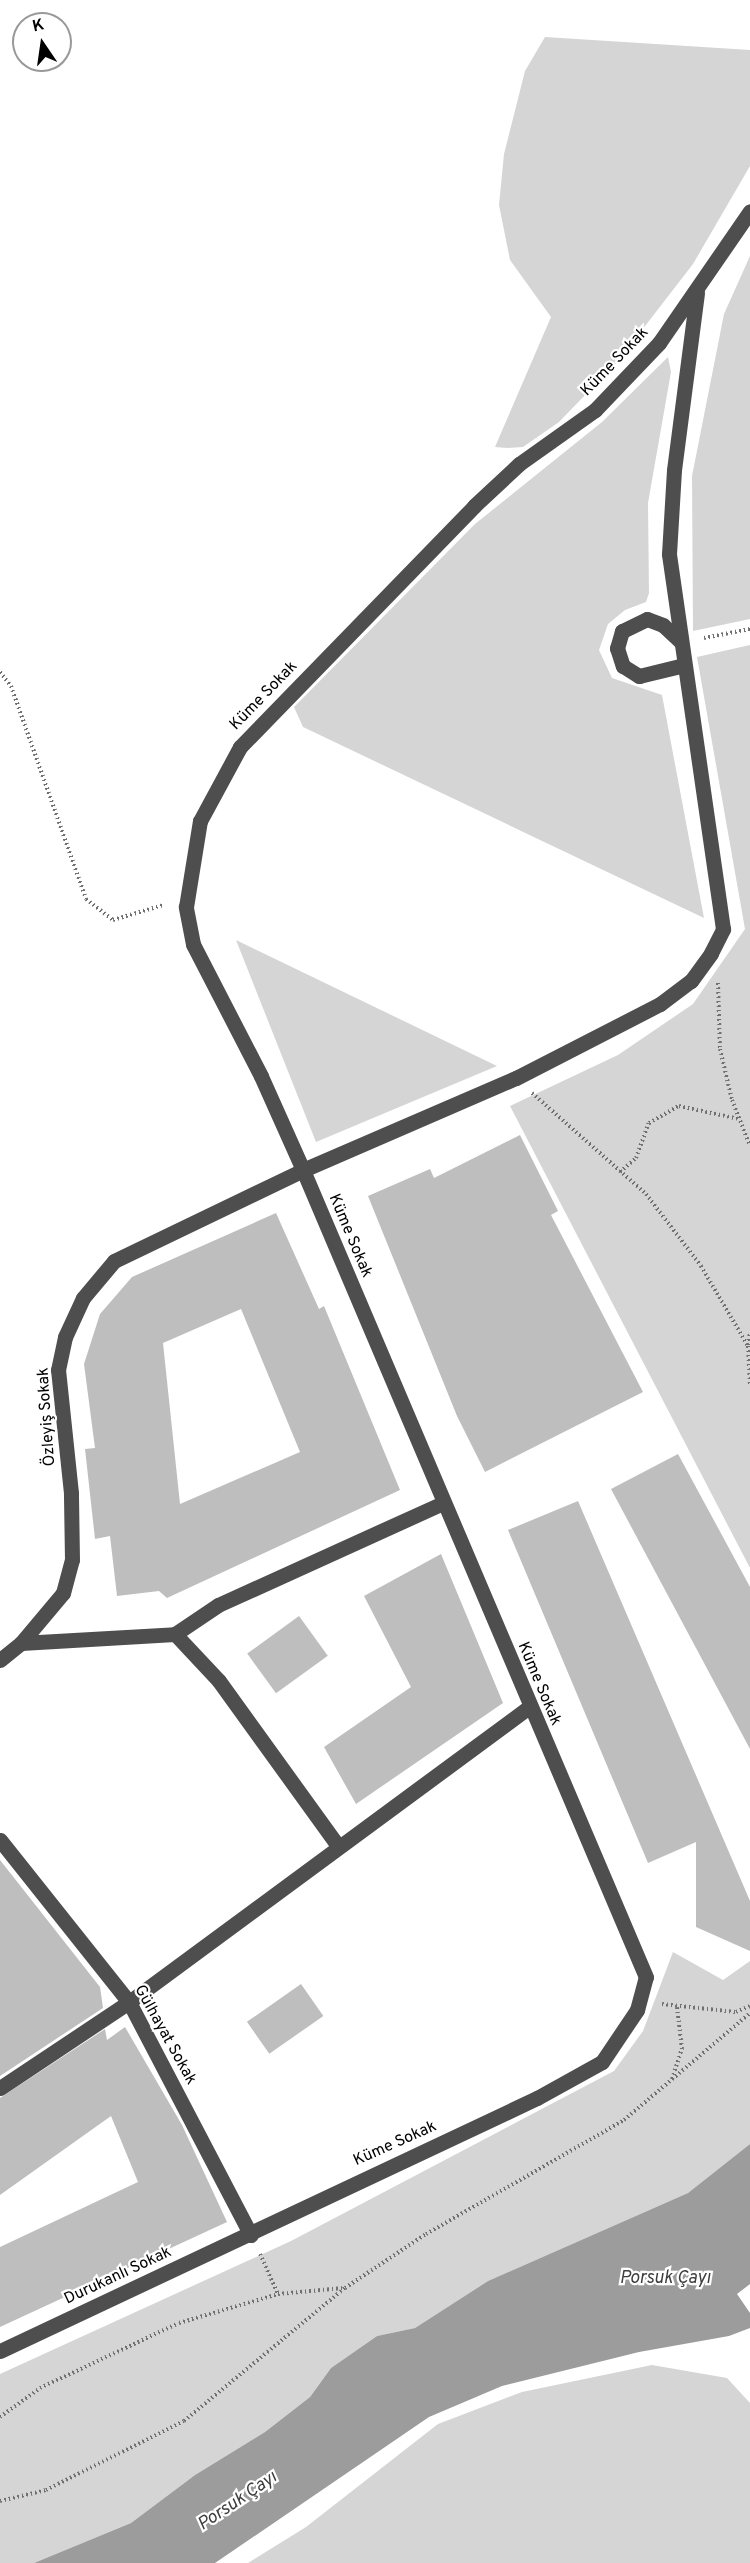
<!DOCTYPE html>
<html>
<head>
<meta charset="utf-8">
<style>
	body { margin:0 }
	#map { position:relative; width:750px; height:2563px; overflow:hidden; background:#fff; font-family:Overpass,sans-serif }
	div>[style] { position:absolute }
	.green>* { inset:0; background:#d5d5d5 }
	.water>* { inset:0; background:#9c9c9c }
	.building>* { inset:0; background:#bebebe; transform-origin:0 0 }
	.path>* { height:4px; margin-top:-2px; transform-origin:0; background:repeating-linear-gradient(90deg,#707070 0 1.5px,transparent 0 4.5px) }
	.minor>* { height:15px; margin:-7.5px; padding:0 7.5px; transform-origin:7.5px; border-radius:7.5px; background:#4e4e4e }
	span { translate:-50% -50%; white-space:nowrap; text-align:center; line-height:1.15; -webkit-text-stroke:4.5px #fff; paint-order:stroke }
	.street-label { font-size:16px; color:#000 }
	.water-label { font-size:18px; color:#3d3d3d; font-style:italic }
	.north { position:absolute; left:12px; top:12px; width:60px; height:60px; box-sizing:border-box; background:#fff; border:2px solid #999; border-radius:50%; rotate:347deg; font-size:16px; font-weight:700; line-height:24px; text-align:center; color:#000 }
	.north::after { content:''; display:block; margin:auto; width:21px; height:27px; background:#000; clip-path:polygon(50% 0,100% 100%,50% 72%,0 100%) }
</style>
</head>
<body>
<div id="map">
	<div class="green">
		<i style="clip-path:polygon(545px 37px,750px 50px,750px 166px,693px 264px,618px 361px,559px 422px,523px 447px,507px 448px,495px 447px,551px 317px,510px 260px,499px 205px,504px 154px,525px 71px)"></i>
		<i style="clip-path:polygon(750px 256px,750px 619px,693px 631px,692px 476px,724px 314px)"></i>
		<i style="clip-path:polygon(668px 357px,671px 372px,648px 503px,649px 593px,646px 602px,625px 610px,608px 624px,599px 650px,612px 678px,662px 695px,704px 918px,303px 727px,294px 707px,475px 524px,602px 422px)"></i>
		<i style="clip-path:polygon(750px 645px,750px 1568px,510px 1106px,618px 1055px,693px 1004px,745px 929px,697px 657px)"></i>
		<i style="clip-path:polygon(236px 940px,497px 1066px,316px 1142px)"></i>
		<i style="clip-path:polygon(673px 1952px,723px 1980px,750px 1961px,750px 2144px,688px 2193px,488px 2281px,415px 2328px,377px 2336px,331px 2368px,310px 2397px,265px 2432px,195px 2475px,131px 2523px,34px 2563px,0 2563px,0 2374px,291px 2241px,614px 2071px,643px 2031px)"></i>
		<i style="clip-path:polygon(652px 2365px,727px 2378px,750px 2403px,750px 2563px,248px 2563px,306px 2527px,438px 2424px,522px 2392px)"></i>
	</div>
	<div class="water">
		<i style="clip-path:polygon(750px 2144px,750px 2284px,737px 2294px,750px 2313px,750px 2328px,729px 2336px,639px 2352px,502px 2386px,429px 2417px,215px 2563px,34px 2563px,131px 2523px,195px 2475px,265px 2432px,310px 2397px,331px 2368px,377px 2336px,415px 2328px,488px 2281px,688px 2193px)"></i>
	</div>
	<div class="building">
		<i style="clip-path:polygon(520px 1135px,558px 1211px,551px 1215px,643px 1392px,485px 1472px,457px 1416px,368px 1196px,430px 1169px,434px 1178px)"></i>
		<i style="clip-path:polygon(evenodd,276px 1213px,319px 1309px,324px 1306px,400px 1490px,167px 1598px,159px 1591px,117px 1596px,110px 1536px,95px 1539px,85px 1449px,95px 1448px,84px 1364px,100px 1314px,132px 1277px,276px 1213px,241px 1309px,300px 1452px,180px 1504px,163px 1343px,241px 1309px)"></i>
		<i style="clip-path:polygon(678px 1454px,750px 1587px,750px 1749px,611px 1489px)"></i>
		<i style="clip-path:polygon(578px 1501px,750px 1901px,750px 1951px,696px 1927px,696px 1842px,648px 1863px,508px 1530px)"></i>
		<i style="clip-path:polygon(441px 1554px,503px 1703px,356px 1804px,324px 1747px,411px 1687px,364px 1596px)"></i>
		<i style="left:299px;top:1616px;width:49px;height:64px;rotate:54deg"></i>
		<i style="clip-path:polygon(0 1860px,100px 1987px,103px 2008px,0 2076px)"></i>
		<i style="left:301px;top:1984px;width:39px;height:66px;rotate:55deg"></i>
		<i style="clip-path:polygon(125px 2027px,182px 2125px,227px 2222px,0 2327px,0 2247px,138px 2182px,111px 2116px,0 2195px,0 2098px,105px 2029px,107px 2040px)"></i>
	</div>
	<div class="path">
		<i style="left:704px;top:638px;width:47px;rotate:-11.1deg"></i>
		<i style="left:0;top:672px;width:18px;rotate:52deg"></i>
		<i style="left:11px;top:686px;width:226px;rotate:70.6deg"></i>
		<i style="left:86px;top:899px;width:34px;rotate:38deg"></i>
		<i style="left:113px;top:920px;width:52px;rotate:-16.7deg"></i>
		<i style="left:718px;top:983px;width:66px;rotate:88.3deg"></i>
		<i style="left:720px;top:1049px;width:52px;rotate:76.8deg"></i>
		<i style="left:732px;top:1100px;width:49px;rotate:68.6deg"></i>
		<i style="left:532px;top:1093px;width:152px;rotate:41.5deg"></i>
		<i style="left:646px;top:1194px;width:91px;rotate:52.6deg"></i>
		<i style="left:701px;top:1266px;width:93px;rotate:59.6deg"></i>
		<i style="left:748px;top:1346px;width:40px;rotate:87.1deg"></i>
		<i style="left:620px;top:1172px;width:21px;rotate:-41deg"></i>
		<i style="left:636px;top:1158px;width:37px;rotate:-70deg"></i>
		<i style="left:649px;top:1123px;width:34px;rotate:-30deg"></i>
		<i style="left:679px;top:1106px;width:61px;rotate:12.2deg"></i>
		<i style="left:748px;top:1345px;width:12px;rotate:-81deg"></i>
		<i style="left:662px;top:2004px;width:74px;rotate:6.2deg"></i>
		<i style="left:736px;top:2012px;width:15px;rotate:-23deg"></i>
		<i style="left:672px;top:2079px;width:32px;rotate:-72deg"></i>
		<i style="left:682px;top:2049px;width:42px;rotate:-96.8deg"></i>
		<i style="left:260px;top:2254px;width:44px;rotate:65.8deg"></i>
		<i style="left:0;top:2417px;width:49px;rotate:-35.9deg"></i>
		<i style="left:40px;top:2388px;width:153px;rotate:-25.1deg"></i>
		<i style="left:179px;top:2323px;width:103px;rotate:-16.3deg"></i>
		<i style="left:278px;top:2294px;width:65px;rotate:-5.3deg"></i>
		<i style="left:0;top:2501px;width:47px;rotate:-13.4deg"></i>
		<i style="left:46px;top:2490px;width:154px;rotate:-26.6deg"></i>
		<i style="left:184px;top:2421px;width:209px;rotate:-39.6deg"></i>
		<i style="left:345px;top:2288px;width:97px;rotate:-33.7deg"></i>
		<i style="left:426px;top:2234px;width:228px;rotate:-29.9deg"></i>
		<i style="left:624px;top:2120px;width:165px;rotate:-40.3deg"></i>
	</div>
	<div class="minor">
		<i style="left:680px;top:641px;width:23px;rotate:-137deg"></i>
		<i style="left:663px;top:625px;width:17px;rotate:-159deg"></i>
		<i style="left:647px;top:619px;width:28px;rotate:154deg"></i>
		<i style="left:622px;top:631px;width:18px;rotate:106deg"></i>
		<i style="left:617px;top:648px;width:19px;rotate:72deg"></i>
		<i style="left:623px;top:666px;width:19px;rotate:32deg"></i>
		<i style="left:639px;top:676px;width:46px;rotate:-13.7deg"></i>
		<i style="left:175px;top:1634px;width:52px;rotate:-34deg"></i>
		<i style="left:218px;top:1605px;width:247px;rotate:-24.4deg"></i>
		<i style="left:21px;top:1643px;width:154px;rotate:-3.3deg"></i>
		<i style="left:175px;top:1634px;width:64px;rotate:46.9deg"></i>
		<i style="left:219px;top:1681px;width:203px;rotate:54.2deg"></i>
		<i style="left:0;top:1660px;width:27px;rotate:-39deg"></i>
		<i style="left:21px;top:1643px;width:65px;rotate:-50deg"></i>
		<i style="left:63px;top:1593px;width:34px;rotate:-75deg"></i>
		<i style="left:72px;top:1560px;width:67px;rotate:-90.9deg"></i>
		<i style="left:71px;top:1493px;width:124px;rotate:-96deg"></i>
		<i style="left:58px;top:1370px;width:34px;rotate:-78deg"></i>
		<i style="left:65px;top:1337px;width:43px;rotate:-65.2deg"></i>
		<i style="left:83px;top:1298px;width:48px;rotate:-50deg"></i>
		<i style="left:114px;top:1261px;width:210px;rotate:-25.7deg"></i>
		<i style="left:303px;top:1170px;width:232px;rotate:-23.4deg"></i>
		<i style="left:516px;top:1078px;width:162px;rotate:-27.2deg"></i>
		<i style="left:660px;top:1004px;width:39px;rotate:-37deg"></i>
		<i style="left:691px;top:981px;width:34px;rotate:-54deg"></i>
		<i style="left:711px;top:953px;width:27px;rotate:-63deg"></i>
		<i style="left:723px;top:929px;width:379px;rotate:-98.2deg"></i>
		<i style="left:669px;top:554px;width:84px;rotate:-86.6deg"></i>
		<i style="left:674px;top:470px;width:179px;rotate:-82.6deg"></i>
		<i style="left:0;top:1840px;width:207px;rotate:51.5deg"></i>
		<i style="left:129px;top:2002px;width:263px;rotate:62.4deg"></i>
		<i style="left:0;top:2088px;width:155px;rotate:-33.7deg"></i>
		<i style="left:129px;top:2002px;width:497px;rotate:-36.4deg"></i>
		<i style="left:0;top:2351px;width:594px;rotate:-25.23deg"></i>
		<i style="left:537px;top:2098px;width:74px;rotate:-29deg"></i>
		<i style="left:602px;top:2062px;width:63px;rotate:-56.1deg"></i>
		<i style="left:637px;top:2010px;width:34px;rotate:-75deg"></i>
		<i style="left:646px;top:1977px;width:877px;rotate:-113.03deg"></i>
		<i style="left:303px;top:1170px;width:103px;rotate:-114.1deg"></i>
		<i style="left:261px;top:1076px;width:148px;rotate:-117.3deg"></i>
		<i style="left:193px;top:944px;width:38px;rotate:-101deg"></i>
		<i style="left:186px;top:907px;width:87px;rotate:-80.8deg"></i>
		<i style="left:200px;top:821px;width:84px;rotate:-61.6deg"></i>
		<i style="left:240px;top:747px;width:336px;rotate:-45.8deg"></i>
		<i style="left:474px;top:506px;width:62px;rotate:-43deg"></i>
		<i style="left:519px;top:464px;width:93px;rotate:-35.4deg"></i>
		<i style="left:595px;top:410px;width:93px;rotate:-46.3deg"></i>
		<i style="left:659px;top:343px;width:160px;rotate:-55.4deg"></i>
	</div>
	<div class="street-label">
		<span style="left:615px;top:362px;rotate:-46deg">Küme Sokak</span>
		<span style="left:264px;top:696px;rotate:-46deg">Küme Sokak</span>
		<span style="left:350px;top:1236px;rotate:67deg">Küme Sokak</span>
		<span style="left:47px;top:1417px;rotate:-94deg">Özleyiş Sokak</span>
		<span style="left:539px;top:1684px;rotate:67deg">Küme Sokak</span>
		<span style="left:165px;top:2035px;rotate:61deg">Gülhayat Sokak</span>
		<span style="left:395px;top:2144px;rotate:-24deg">Küme Sokak</span>
		<span style="left:118px;top:2276px;rotate:-25deg">Durukanlı Sokak</span>
	</div>
	<div class="water-label">
		<span style="left:665px;top:2279px">Porsuk Çayı</span>
		<span style="left:238px;top:2502px;rotate:-34deg">Porsuk Çayı</span>
	</div>
	<div class="north">K</div>
</div>
</body>
</html>
